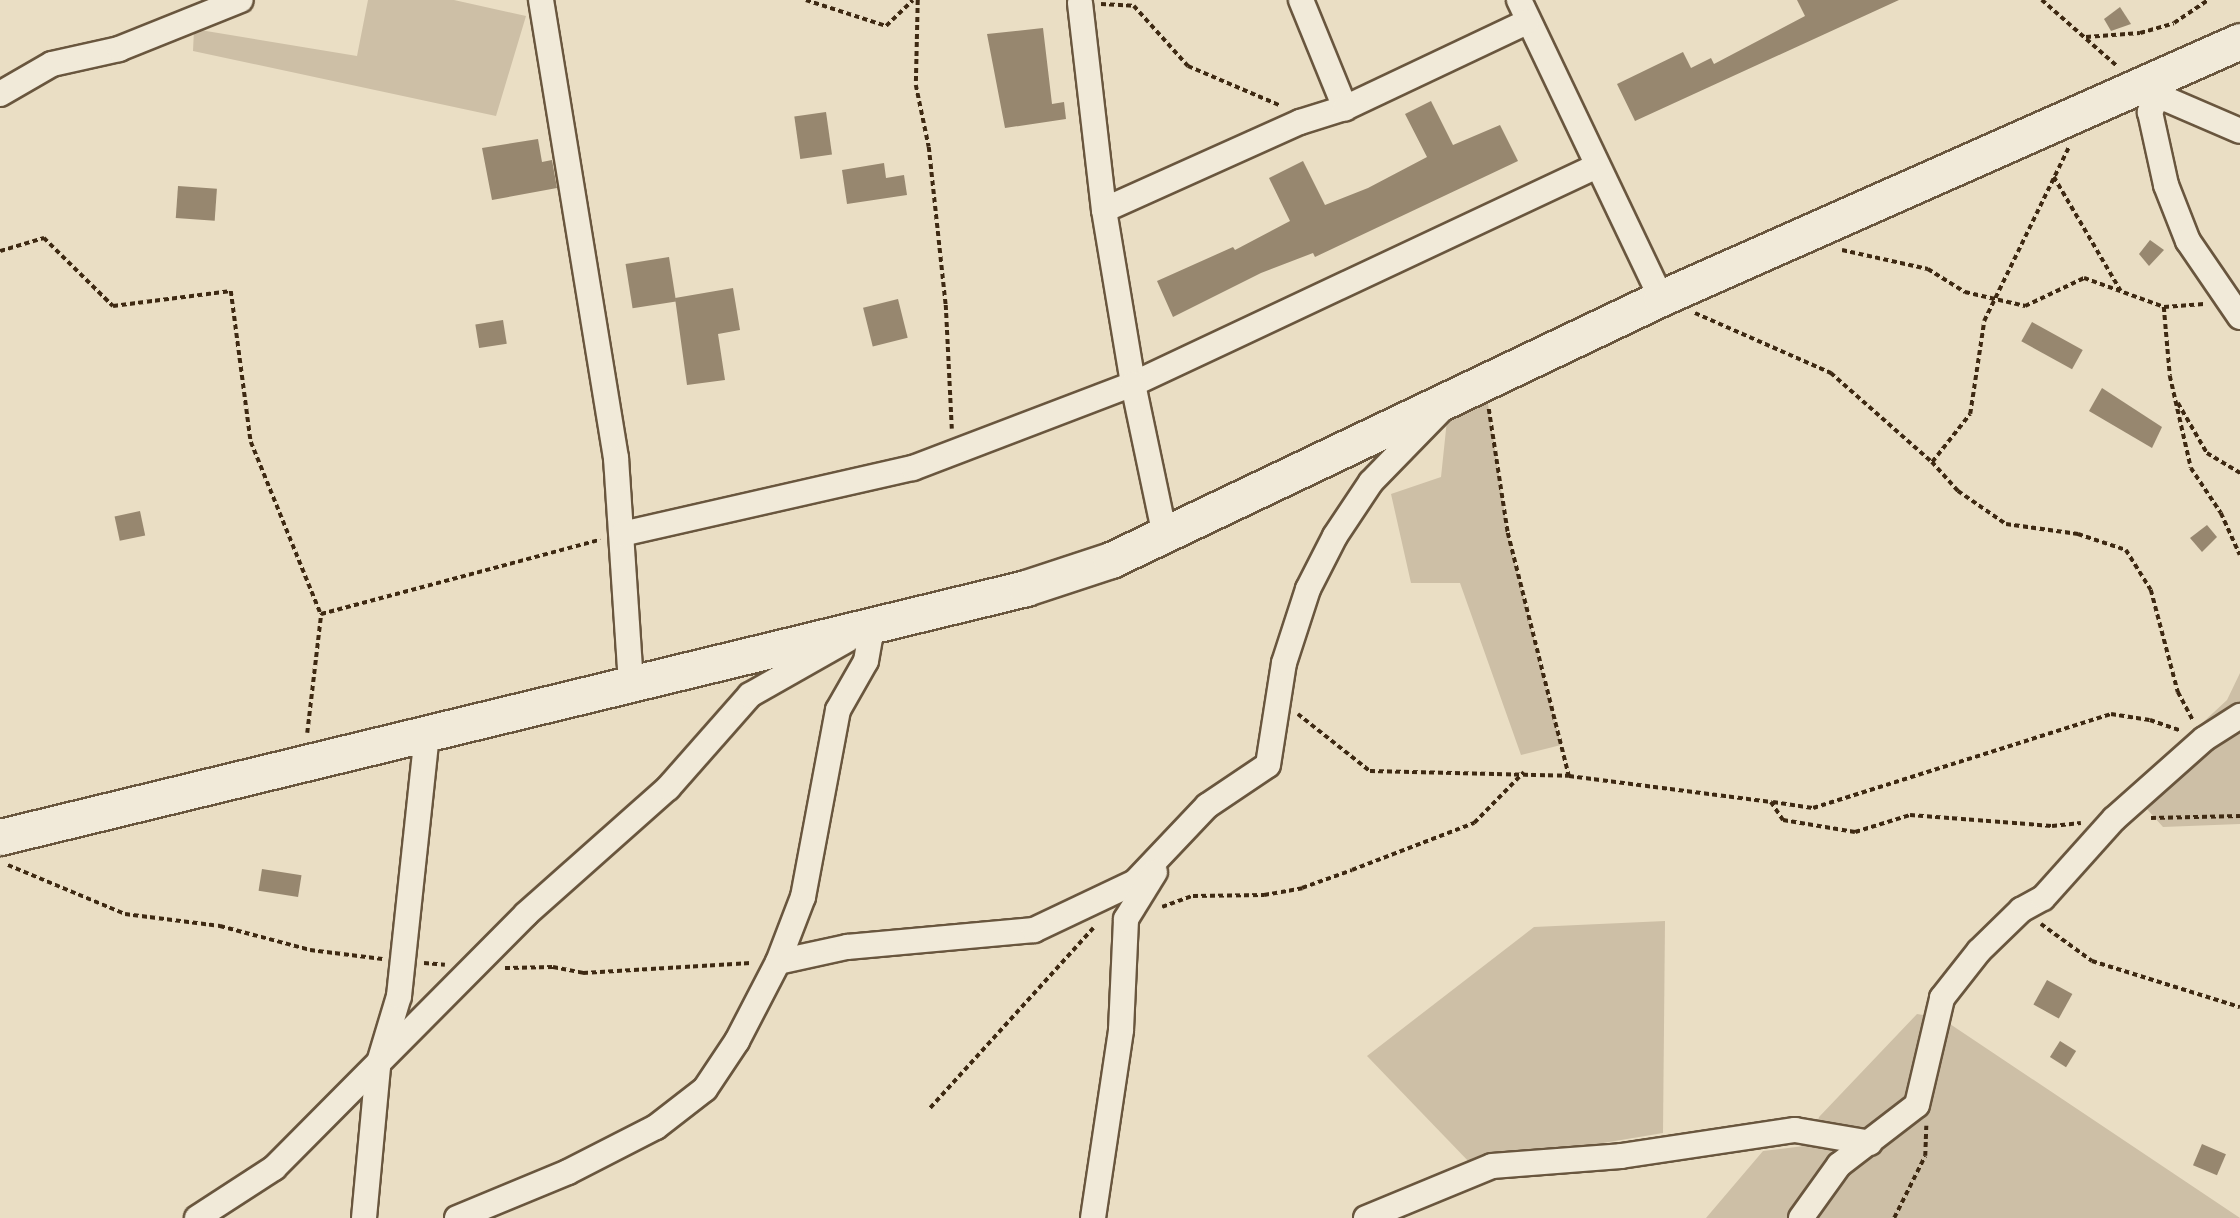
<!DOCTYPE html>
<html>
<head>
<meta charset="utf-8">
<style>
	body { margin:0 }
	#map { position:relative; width:2240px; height:1218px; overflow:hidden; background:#eadec4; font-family:"Old Standard TT",serif }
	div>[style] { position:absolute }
	.green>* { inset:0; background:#cdbfa6 }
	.building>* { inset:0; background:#97876f; transform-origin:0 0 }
	.path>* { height:3.5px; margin-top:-1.75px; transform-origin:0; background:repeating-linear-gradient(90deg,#3e2912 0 5px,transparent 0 8.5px) }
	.roads { filter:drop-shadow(2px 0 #69563e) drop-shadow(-2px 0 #69563e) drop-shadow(0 2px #69563e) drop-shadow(0 -2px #69563e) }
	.street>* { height:24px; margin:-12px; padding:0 12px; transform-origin:12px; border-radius:12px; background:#f1ead9 }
	.secondary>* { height:35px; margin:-17.5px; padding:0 17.5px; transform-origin:17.5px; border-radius:17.5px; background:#f1ead9 }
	span { translate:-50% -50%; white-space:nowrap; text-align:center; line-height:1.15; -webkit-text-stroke:6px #f1ead9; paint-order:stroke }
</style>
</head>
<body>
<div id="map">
	<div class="green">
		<i style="clip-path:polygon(368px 0,454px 0,526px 16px,496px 116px,193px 51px,194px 29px,357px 56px)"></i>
		<i style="clip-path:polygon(1485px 384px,1508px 534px,1561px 745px,1521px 755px,1460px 583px,1411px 583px,1391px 494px,1441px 477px,1449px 401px)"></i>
		<i style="clip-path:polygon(2240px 673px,2240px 824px,2163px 827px,2130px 790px,2227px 700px)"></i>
		<i style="clip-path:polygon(1665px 921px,1663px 1133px,1472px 1165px,1367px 1056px,1534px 927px)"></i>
		<i style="clip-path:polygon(1917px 1014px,1941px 1018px,2240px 1218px,1706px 1218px,1763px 1151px,1812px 1145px,1819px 1117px)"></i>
	</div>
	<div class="building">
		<i style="clip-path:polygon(1797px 0,1899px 0,1635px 121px,1617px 84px,1683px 52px,1691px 68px,1711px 58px,1714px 64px,1805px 16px)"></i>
		<i style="clip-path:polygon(2120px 7px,2131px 24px,2111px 31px,2104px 19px)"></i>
		<i style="clip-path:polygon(1043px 28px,1052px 104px,1064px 102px,1066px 119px,1005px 128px,987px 34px)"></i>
		<i style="clip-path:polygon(1431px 101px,1453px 145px,1500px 125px,1518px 161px,1315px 257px,1313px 253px,1261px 273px,1173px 317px,1157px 281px,1233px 247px,1235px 250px,1290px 221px,1269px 178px,1303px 161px,1325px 205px,1368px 188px,1427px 157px,1405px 114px)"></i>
		<i style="left:826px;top:112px;width:43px;height:32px;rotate:82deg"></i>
		<i style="clip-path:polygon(538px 139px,542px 162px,552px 160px,557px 188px,492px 200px,482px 148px)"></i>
		<i style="clip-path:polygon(884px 163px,886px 178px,904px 175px,907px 195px,847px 204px,842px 170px)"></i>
		<i style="left:178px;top:186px;width:39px;height:32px;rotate:4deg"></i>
		<i style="clip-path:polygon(2150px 240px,2164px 250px,2149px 266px,2139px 254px)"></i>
		<i style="left:669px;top:257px;width:45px;height:44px;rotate:81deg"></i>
		<i style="clip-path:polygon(733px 288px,740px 330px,718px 334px,725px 380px,687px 385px,675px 298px)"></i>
		<i style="left:898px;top:299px;width:40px;height:36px;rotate:76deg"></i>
		<i style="left:503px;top:320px;width:24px;height:28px;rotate:81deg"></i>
		<i style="left:2032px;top:322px;width:58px;height:22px;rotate:29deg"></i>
		<i style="clip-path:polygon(2102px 388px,2162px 427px,2152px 448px,2089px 411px)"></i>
		<i style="left:140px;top:511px;width:25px;height:26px;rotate:78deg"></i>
		<i style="clip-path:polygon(2207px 525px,2217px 537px,2202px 552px,2190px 538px)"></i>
		<i style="left:262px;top:869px;width:40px;height:22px;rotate:9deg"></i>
		<i style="left:2047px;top:980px;width:29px;height:28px;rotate:29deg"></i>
		<i style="left:2060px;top:1041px;width:19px;height:19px;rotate:32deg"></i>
		<i style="left:2202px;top:1144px;width:26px;height:23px;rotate:23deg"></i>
	</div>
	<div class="path">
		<i style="left:806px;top:0;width:84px;rotate:18deg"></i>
		<i style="left:886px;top:26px;width:37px;rotate:-44deg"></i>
		<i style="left:918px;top:0;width:85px;rotate:91.3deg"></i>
		<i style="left:916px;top:85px;width:63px;rotate:78.2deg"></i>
		<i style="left:929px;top:147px;width:159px;rotate:83.9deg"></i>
		<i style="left:946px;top:305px;width:124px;rotate:87.2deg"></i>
		<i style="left:2042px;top:0;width:100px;rotate:41.3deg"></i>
		<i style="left:1101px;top:4px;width:33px;rotate:3deg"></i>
		<i style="left:1134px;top:6px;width:81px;rotate:48deg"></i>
		<i style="left:1188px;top:66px;width:99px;rotate:23.2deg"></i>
		<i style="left:2086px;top:37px;width:54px;rotate:-4.2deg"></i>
		<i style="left:2140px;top:33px;width:35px;rotate:-16deg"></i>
		<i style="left:2174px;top:23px;width:41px;rotate:-34.1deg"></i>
		<i style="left:2054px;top:177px;width:132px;rotate:59.6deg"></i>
		<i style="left:1842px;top:250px;width:88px;rotate:12.5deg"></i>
		<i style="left:1928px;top:269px;width:44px;rotate:31.9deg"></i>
		<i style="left:1965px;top:292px;width:62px;rotate:13.1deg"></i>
		<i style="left:2025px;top:306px;width:65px;rotate:-25.4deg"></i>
		<i style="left:2084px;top:278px;width:85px;rotate:19.9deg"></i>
		<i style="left:2164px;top:307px;width:40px;rotate:-4.3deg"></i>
		<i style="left:0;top:251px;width:46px;rotate:-16.5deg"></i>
		<i style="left:44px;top:238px;width:97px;rotate:44.6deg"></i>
		<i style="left:113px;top:306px;width:119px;rotate:-7.2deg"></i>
		<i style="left:231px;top:291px;width:152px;rotate:82.5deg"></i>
		<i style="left:251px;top:442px;width:186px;rotate:67.9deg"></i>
		<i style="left:321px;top:614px;width:289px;rotate:-14.9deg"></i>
		<i style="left:2164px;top:307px;width:69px;rotate:85deg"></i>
		<i style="left:2170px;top:376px;width:94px;rotate:77.1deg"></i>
		<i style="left:2191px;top:468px;width:54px;rotate:56.3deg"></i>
		<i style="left:2221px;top:513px;width:46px;rotate:65.7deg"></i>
		<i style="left:1695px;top:313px;width:149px;rotate:23.8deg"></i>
		<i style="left:1831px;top:373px;width:135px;rotate:41.4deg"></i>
		<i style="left:1932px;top:462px;width:39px;rotate:48deg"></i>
		<i style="left:1958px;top:491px;width:58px;rotate:34.5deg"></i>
		<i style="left:2006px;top:524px;width:73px;rotate:7.9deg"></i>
		<i style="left:2078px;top:534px;width:51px;rotate:18.4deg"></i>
		<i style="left:2126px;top:550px;width:47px;rotate:58deg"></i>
		<i style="left:2151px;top:590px;width:106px;rotate:75.2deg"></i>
		<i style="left:2178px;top:692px;width:32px;rotate:62deg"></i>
		<i style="left:2178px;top:403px;width:58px;rotate:59.9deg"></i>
		<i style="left:2207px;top:453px;width:39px;rotate:31deg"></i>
		<i style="left:1489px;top:409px;width:125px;rotate:81.3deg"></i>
		<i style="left:1508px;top:533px;width:251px;rotate:75.9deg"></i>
		<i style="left:1932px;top:462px;width:61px;rotate:-51.6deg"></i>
		<i style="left:1970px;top:414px;width:94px;rotate:-81.4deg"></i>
		<i style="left:1984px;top:321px;width:194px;rotate:-64deg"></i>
		<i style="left:1298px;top:714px;width:92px;rotate:38.4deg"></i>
		<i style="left:1370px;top:771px;width:199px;rotate:1.4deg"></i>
		<i style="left:1569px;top:776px;width:204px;rotate:7.3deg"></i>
		<i style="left:1771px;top:802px;width:22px;rotate:56deg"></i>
		<i style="left:1783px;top:820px;width:73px;rotate:9.5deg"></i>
		<i style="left:1855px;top:832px;width:58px;rotate:-17.2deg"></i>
		<i style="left:1910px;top:815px;width:142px;rotate:4.4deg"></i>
		<i style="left:2052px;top:826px;width:29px;rotate:-6deg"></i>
		<i style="left:307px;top:733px;width:120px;rotate:-83.3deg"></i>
		<i style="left:1773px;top:802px;width:40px;rotate:8.5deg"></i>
		<i style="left:1813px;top:808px;width:312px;rotate:-17.5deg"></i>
		<i style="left:2111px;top:714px;width:39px;rotate:9deg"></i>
		<i style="left:2150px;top:720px;width:31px;rotate:19deg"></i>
		<i style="left:2151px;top:818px;width:89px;rotate:-1.3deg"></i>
		<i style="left:8px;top:865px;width:127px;rotate:22.7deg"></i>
		<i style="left:125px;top:914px;width:96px;rotate:7.2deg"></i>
		<i style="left:220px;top:926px;width:93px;rotate:14.9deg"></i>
		<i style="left:310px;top:950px;width:73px;rotate:7.1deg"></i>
		<i style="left:1162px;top:907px;width:33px;rotate:-20deg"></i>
		<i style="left:1193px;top:896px;width:71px;rotate:-0.8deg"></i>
		<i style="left:1264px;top:895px;width:39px;rotate:-10deg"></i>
		<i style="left:1302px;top:888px;width:53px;rotate:-19.8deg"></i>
		<i style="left:1352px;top:870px;width:131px;rotate:-21.1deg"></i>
		<i style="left:1474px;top:823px;width:71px;rotate:-45.6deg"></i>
		<i style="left:2041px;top:924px;width:63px;rotate:36deg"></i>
		<i style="left:2092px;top:961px;width:155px;rotate:17.3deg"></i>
		<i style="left:424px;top:963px;width:21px;rotate:5deg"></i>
		<i style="left:505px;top:968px;width:48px;rotate:-1.2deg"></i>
		<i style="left:553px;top:967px;width:31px;rotate:11deg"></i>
		<i style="left:583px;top:973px;width:168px;rotate:-3.4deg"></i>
		<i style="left:930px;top:1108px;width:243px;rotate:-47.8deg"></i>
		<i style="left:1894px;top:1218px;width:69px;rotate:-63.4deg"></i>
		<i style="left:1925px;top:1156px;width:30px;rotate:-88deg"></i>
	</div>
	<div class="roads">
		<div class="street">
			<i style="left:541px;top:0;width:464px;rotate:80.7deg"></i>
			<i style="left:616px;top:458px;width:225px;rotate:86.2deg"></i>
			<i style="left:1301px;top:0;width:117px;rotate:67.8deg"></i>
			<i style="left:1519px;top:0;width:330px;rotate:64.5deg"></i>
			<i style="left:1080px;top:3px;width:208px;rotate:83.4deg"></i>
			<i style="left:1104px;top:210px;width:176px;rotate:80.5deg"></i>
			<i style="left:1133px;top:384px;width:513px;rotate:-25.17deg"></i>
			<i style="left:2145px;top:90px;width:103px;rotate:23.3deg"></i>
			<i style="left:0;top:94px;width:60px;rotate:-30deg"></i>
			<i style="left:52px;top:64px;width:69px;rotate:-12.6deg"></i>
			<i style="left:119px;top:49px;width:131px;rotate:-21.9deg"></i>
			<i style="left:2157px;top:98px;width:16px;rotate:117deg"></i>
			<i style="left:2150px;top:112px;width:75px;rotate:77.6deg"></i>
			<i style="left:2166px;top:185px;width:60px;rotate:68.6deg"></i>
			<i style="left:2188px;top:241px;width:92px;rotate:55.6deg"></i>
			<i style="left:1104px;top:210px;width:215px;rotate:-24.2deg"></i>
			<i style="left:1300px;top:122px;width:47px;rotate:-17.3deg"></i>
			<i style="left:1345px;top:108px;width:201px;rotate:-25.3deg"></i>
			<i style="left:622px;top:534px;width:298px;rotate:-12.8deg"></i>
			<i style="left:913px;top:468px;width:235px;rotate:-20.9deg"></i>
			<i style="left:1133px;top:384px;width:155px;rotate:78.1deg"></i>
			<i style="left:778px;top:962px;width:71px;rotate:-12.3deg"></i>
			<i style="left:847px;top:947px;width:188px;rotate:-5.2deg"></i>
			<i style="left:1034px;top:930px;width:112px;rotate:-25.4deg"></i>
			<i style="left:1135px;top:882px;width:105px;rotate:-46.5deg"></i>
			<i style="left:1207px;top:806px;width:73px;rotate:-33.9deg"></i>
			<i style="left:1268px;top:765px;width:103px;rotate:-81.1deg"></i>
			<i style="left:1284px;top:663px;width:78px;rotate:-72deg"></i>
			<i style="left:1308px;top:589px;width:59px;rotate:-63deg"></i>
			<i style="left:1335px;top:536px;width:65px;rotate:-56.3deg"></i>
			<i style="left:1371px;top:482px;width:102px;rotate:-45.8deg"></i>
			<i style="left:197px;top:1218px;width:92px;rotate:-33deg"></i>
			<i style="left:274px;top:1168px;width:358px;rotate:-45.2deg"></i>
			<i style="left:526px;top:914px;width:190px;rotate:-41.6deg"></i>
			<i style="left:668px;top:788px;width:124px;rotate:-48.6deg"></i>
			<i style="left:750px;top:695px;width:112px;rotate:-29.6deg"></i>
			<i style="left:364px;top:1218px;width:153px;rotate:-84.7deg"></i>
			<i style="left:378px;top:1066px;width:73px;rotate:-73.3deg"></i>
			<i style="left:399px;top:996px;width:262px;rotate:-83.9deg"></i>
			<i style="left:457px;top:1218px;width:120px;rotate:-22.5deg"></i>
			<i style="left:568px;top:1172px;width:99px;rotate:-27.1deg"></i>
			<i style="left:656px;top:1127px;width:62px;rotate:-37.8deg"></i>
			<i style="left:705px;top:1089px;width:58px;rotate:-56.3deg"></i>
			<i style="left:737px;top:1041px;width:89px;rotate:-62.6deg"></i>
			<i style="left:778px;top:962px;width:70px;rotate:-69deg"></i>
			<i style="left:803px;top:897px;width:190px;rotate:-79.4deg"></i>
			<i style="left:838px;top:710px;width:56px;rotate:-60.3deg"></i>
			<i style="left:866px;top:661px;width:36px;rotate:-80deg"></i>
			<i style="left:1093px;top:1218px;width:190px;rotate:-81.5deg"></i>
			<i style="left:1121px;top:1030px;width:111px;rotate:-87.4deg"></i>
			<i style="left:1126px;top:919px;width:55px;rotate:-58.3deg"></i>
			<i style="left:1366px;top:1218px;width:136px;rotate:-22.4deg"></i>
			<i style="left:1492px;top:1166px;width:129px;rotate:-4.4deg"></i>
			<i style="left:1621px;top:1156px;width:176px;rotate:-8.5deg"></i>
			<i style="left:1795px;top:1130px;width:76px;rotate:9.8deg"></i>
			<i style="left:1801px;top:1218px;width:65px;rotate:-54.4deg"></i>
			<i style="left:1839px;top:1165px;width:98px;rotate:-37.6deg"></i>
			<i style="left:1917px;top:1105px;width:110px;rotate:-76.8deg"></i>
			<i style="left:1942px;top:998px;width:60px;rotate:-51.8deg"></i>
			<i style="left:1979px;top:951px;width:59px;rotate:-44.3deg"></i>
			<i style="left:2021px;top:910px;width:25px;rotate:-29deg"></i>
			<i style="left:2043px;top:898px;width:106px;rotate:-48.1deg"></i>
			<i style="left:2114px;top:819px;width:120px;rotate:-41.6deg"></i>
			<i style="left:2204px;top:739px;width:43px;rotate:-32.6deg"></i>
		</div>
		<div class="secondary">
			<i style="left:0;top:837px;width:1056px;rotate:-13.64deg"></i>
			<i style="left:1026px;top:588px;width:89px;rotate:-18.2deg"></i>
			<i style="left:1111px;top:560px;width:609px;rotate:-25.47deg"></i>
			<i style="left:1661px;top:298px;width:633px;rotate:-23.93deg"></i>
		</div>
	</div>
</div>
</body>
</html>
